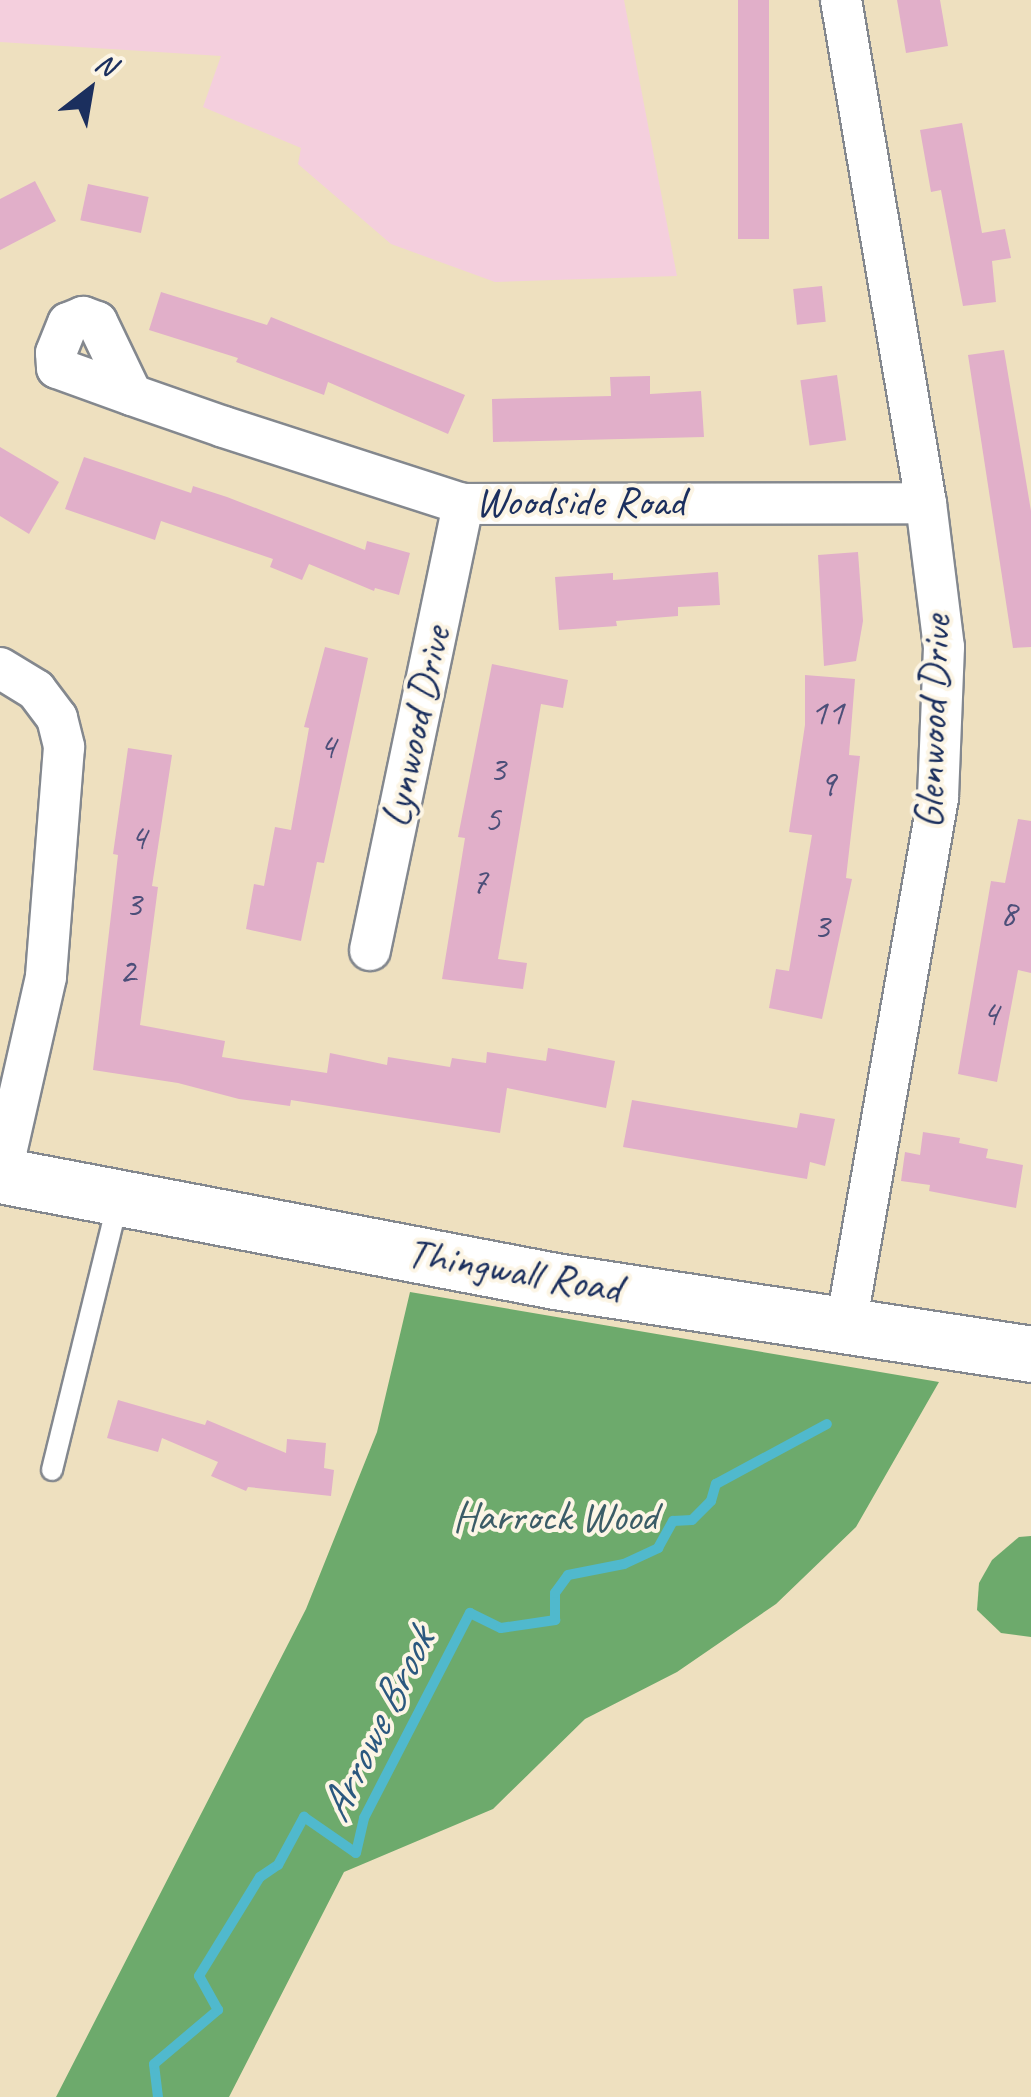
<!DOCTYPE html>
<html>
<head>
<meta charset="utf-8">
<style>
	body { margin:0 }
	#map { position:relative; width:1031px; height:2097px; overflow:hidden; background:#eee0bf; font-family:Caveat,sans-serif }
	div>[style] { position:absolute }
	.built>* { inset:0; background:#f4cfdd }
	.forest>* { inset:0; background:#6daa6c }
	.stream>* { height:10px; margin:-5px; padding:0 5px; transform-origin:5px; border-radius:5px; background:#50b9cd }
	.building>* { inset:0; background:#e1afc9; transform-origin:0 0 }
	.roads { filter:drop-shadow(2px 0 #84888e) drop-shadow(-2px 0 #84888e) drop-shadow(0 2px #84888e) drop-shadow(0 -2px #84888e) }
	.lane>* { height:20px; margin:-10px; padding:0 10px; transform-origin:10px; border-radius:10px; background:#fff }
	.street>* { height:40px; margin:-20px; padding:0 20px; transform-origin:20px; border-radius:20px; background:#fff }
	.secondary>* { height:55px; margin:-27.5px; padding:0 27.5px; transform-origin:27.5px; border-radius:27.5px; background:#fff }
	span { translate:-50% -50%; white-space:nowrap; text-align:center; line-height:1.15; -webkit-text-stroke:8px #fcf5e5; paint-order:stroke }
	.number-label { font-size:38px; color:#4c4f79 }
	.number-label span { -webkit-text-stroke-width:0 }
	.street-label { font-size:42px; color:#1b2f5e }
	.park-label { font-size:42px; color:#3b5c67 }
	.water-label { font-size:45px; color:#2b587f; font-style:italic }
	.north { position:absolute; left:40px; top:40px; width:100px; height:100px; -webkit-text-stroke:8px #fcf5e5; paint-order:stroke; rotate:31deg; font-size:28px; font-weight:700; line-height:40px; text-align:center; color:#1b2f5e }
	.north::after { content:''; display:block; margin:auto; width:35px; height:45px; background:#1b2f5e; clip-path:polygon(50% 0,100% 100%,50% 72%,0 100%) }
</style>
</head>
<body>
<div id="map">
	<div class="built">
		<i style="clip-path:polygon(0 0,624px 0,677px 276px,495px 282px,391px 244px,298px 164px,301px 148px,203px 107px,221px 56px,0 42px)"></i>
	</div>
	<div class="forest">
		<i style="clip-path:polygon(410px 1292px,939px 1382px,856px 1527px,776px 1604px,677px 1672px,585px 1719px,493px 1809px,344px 1872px,229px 2097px,56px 2097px,306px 1609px,377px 1432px)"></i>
		<i style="clip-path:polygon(1031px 1536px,1031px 1637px,1001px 1633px,977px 1610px,979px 1583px,992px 1560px,1019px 1537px)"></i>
	</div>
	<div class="stream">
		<i style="left:158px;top:2097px;width:33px;rotate:-97deg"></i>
		<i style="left:154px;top:2064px;width:84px;rotate:-40.2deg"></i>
		<i style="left:218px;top:2010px;width:39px;rotate:-119deg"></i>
		<i style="left:199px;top:1976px;width:116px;rotate:-58.4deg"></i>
		<i style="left:260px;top:1877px;width:22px;rotate:-34deg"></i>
		<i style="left:278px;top:1865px;width:55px;rotate:-61.6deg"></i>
		<i style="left:304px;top:1817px;width:63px;rotate:34.7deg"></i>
		<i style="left:356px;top:1853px;width:36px;rotate:-77deg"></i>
		<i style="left:364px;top:1818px;width:231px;rotate:-62.7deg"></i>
		<i style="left:470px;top:1613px;width:34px;rotate:26deg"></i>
		<i style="left:501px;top:1628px;width:55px;rotate:-8.4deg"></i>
		<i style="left:555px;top:1620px;width:27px;rotate:-90deg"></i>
		<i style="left:555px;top:1593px;width:22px;rotate:-54deg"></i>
		<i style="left:568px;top:1575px;width:57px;rotate:-11.1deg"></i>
		<i style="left:624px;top:1564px;width:38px;rotate:-25deg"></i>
		<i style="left:658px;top:1548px;width:31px;rotate:-61deg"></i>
		<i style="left:673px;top:1521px;width:19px;rotate:-3deg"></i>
		<i style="left:692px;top:1520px;width:27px;rotate:-45deg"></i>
		<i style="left:711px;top:1501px;width:18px;rotate:-74deg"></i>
		<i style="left:716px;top:1484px;width:126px;rotate:-28.4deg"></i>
	</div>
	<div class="building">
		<i style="left:738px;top:0;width:31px;height:239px"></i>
		<i style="clip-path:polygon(897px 0,940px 0,948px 46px,906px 53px)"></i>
		<i style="clip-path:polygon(962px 123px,982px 233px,1005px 229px,1011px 258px,992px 261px,996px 302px,963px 306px,941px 190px,931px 192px,920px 130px)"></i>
		<i style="clip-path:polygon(35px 181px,56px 221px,0 250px,0 199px)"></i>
		<i style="left:88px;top:184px;width:62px;height:37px;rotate:12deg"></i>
		<i style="left:822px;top:286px;width:36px;height:29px;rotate:84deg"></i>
		<i style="clip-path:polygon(161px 292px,267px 325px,271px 317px,465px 395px,448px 434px,328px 382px,324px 395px,236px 362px,238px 358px,149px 330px)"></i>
		<i style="clip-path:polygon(1004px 350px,1031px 511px,1031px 647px,1013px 648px,968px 355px)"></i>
		<i style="left:837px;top:375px;width:66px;height:37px;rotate:82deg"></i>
		<i style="clip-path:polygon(650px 376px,650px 394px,701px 391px,704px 437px,493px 442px,492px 399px,611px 396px,610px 377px)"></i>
		<i style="clip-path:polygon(0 447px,59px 482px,29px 534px,0 516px)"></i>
		<i style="clip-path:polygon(84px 457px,191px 493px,193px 486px,227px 497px,365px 550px,367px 541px,410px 553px,399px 595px,375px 588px,374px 591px,309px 564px,302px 580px,270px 567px,273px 559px,161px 521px,155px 540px,65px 509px)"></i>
		<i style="clip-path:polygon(858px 552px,863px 621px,856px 661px,824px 666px,818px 555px)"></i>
		<i style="clip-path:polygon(718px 572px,720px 605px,678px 607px,678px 616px,616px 621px,617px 626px,559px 630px,555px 577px,613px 573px,613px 580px)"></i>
		<i style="clip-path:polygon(325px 647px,368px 658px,324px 863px,317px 862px,301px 941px,246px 929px,254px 884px,264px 886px,275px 827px,291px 830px,309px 728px,304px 727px)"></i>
		<i style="clip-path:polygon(492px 664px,568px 680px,563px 708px,541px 704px,498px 959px,527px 963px,523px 989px,442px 979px,465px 838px,458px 837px)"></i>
		<i style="clip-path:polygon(805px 675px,855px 679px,849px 755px,860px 756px,846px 878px,852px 879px,822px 1019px,769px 1008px,776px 969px,789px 971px,812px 835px,789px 832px,805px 725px)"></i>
		<i style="clip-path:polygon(128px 748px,172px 755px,152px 886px,158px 887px,140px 1025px,225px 1041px,222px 1057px,327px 1073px,330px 1053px,387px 1065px,388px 1057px,450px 1067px,452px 1058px,486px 1063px,487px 1052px,546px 1061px,548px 1048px,615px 1061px,606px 1108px,507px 1088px,500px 1133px,291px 1100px,290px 1106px,239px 1099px,178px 1083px,93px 1070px,118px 855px,113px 854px)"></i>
		<i style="clip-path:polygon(1018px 819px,1031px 821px,1031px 973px,1018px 970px,997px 1082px,958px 1074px,991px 881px,1005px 883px)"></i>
		<i style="clip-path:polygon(632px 1100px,797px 1128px,800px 1113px,835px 1119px,825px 1166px,810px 1162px,807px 1179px,623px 1147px)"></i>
		<i style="clip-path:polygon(923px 1132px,960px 1138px,959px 1143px,988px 1149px,986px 1158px,1023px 1165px,1016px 1208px,929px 1191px,930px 1185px,901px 1181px,905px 1152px,920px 1155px)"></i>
		<i style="clip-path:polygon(118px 1400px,205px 1425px,207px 1420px,286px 1453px,287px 1439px,326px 1443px,324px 1468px,334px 1470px,331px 1496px,248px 1487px,246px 1491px,211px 1476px,218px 1462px,162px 1438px,158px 1452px,107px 1438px)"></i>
	</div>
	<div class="roads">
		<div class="lane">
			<i style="left:52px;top:1470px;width:277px;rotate:-76.2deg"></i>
		</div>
		<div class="street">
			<i style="left:841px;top:0;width:510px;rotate:80.41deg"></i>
			<i style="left:926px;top:503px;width:145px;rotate:82.9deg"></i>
			<i style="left:944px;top:647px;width:151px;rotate:92.3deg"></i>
			<i style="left:938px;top:798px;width:535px;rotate:99.9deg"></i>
			<i style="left:132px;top:395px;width:81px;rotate:-115.6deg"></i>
			<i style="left:97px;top:322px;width:15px;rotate:-160deg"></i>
			<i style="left:83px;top:317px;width:16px;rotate:158deg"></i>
			<i style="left:68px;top:323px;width:32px;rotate:112deg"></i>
			<i style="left:56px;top:353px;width:15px;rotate:86deg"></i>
			<i style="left:57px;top:368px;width:80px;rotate:19.8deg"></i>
			<i style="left:132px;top:395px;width:97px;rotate:19.2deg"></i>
			<i style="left:224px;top:427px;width:251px;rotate:17.9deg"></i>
			<i style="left:463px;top:504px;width:463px;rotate:-0.1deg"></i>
			<i style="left:0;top:668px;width:42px;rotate:31.4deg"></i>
			<i style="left:36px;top:690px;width:35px;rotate:53deg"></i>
			<i style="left:57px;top:718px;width:30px;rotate:76deg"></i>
			<i style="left:64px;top:747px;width:231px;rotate:94.5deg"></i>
			<i style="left:46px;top:977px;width:203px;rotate:102.8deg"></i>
			<i style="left:370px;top:950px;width:456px;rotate:-78.2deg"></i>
		</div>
		<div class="secondary">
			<i style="left:0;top:1175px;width:565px;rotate:10.81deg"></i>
			<i style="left:555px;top:1281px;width:482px;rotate:8.7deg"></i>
		</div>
	</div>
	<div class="number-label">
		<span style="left:827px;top:712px">11</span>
		<span style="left:327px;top:746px">4</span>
		<span style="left:497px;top:769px">3</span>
		<span style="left:827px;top:783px">9</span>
		<span style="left:492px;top:819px">5</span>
		<span style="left:138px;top:837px">4</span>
		<span style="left:479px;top:881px">7</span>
		<span style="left:133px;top:904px">3</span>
		<span style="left:1008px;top:913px">8</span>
		<span style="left:821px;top:926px">3</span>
		<span style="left:127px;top:971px">2</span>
		<span style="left:990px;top:1013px">4</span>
	</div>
	<div class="street-label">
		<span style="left:580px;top:502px">Woodside Road</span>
		<span style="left:933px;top:722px;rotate:-88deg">Glenwood Drive</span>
		<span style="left:416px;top:727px;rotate:-78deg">Lynwood Drive</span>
		<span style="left:514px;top:1271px;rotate:10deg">Thingwall Road</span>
	</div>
	<div class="park-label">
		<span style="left:555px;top:1517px">Harrock Wood</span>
	</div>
	<div class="water-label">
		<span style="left:377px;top:1725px;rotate:-64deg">Arrowe Brook</span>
	</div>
	<div class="north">N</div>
</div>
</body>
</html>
